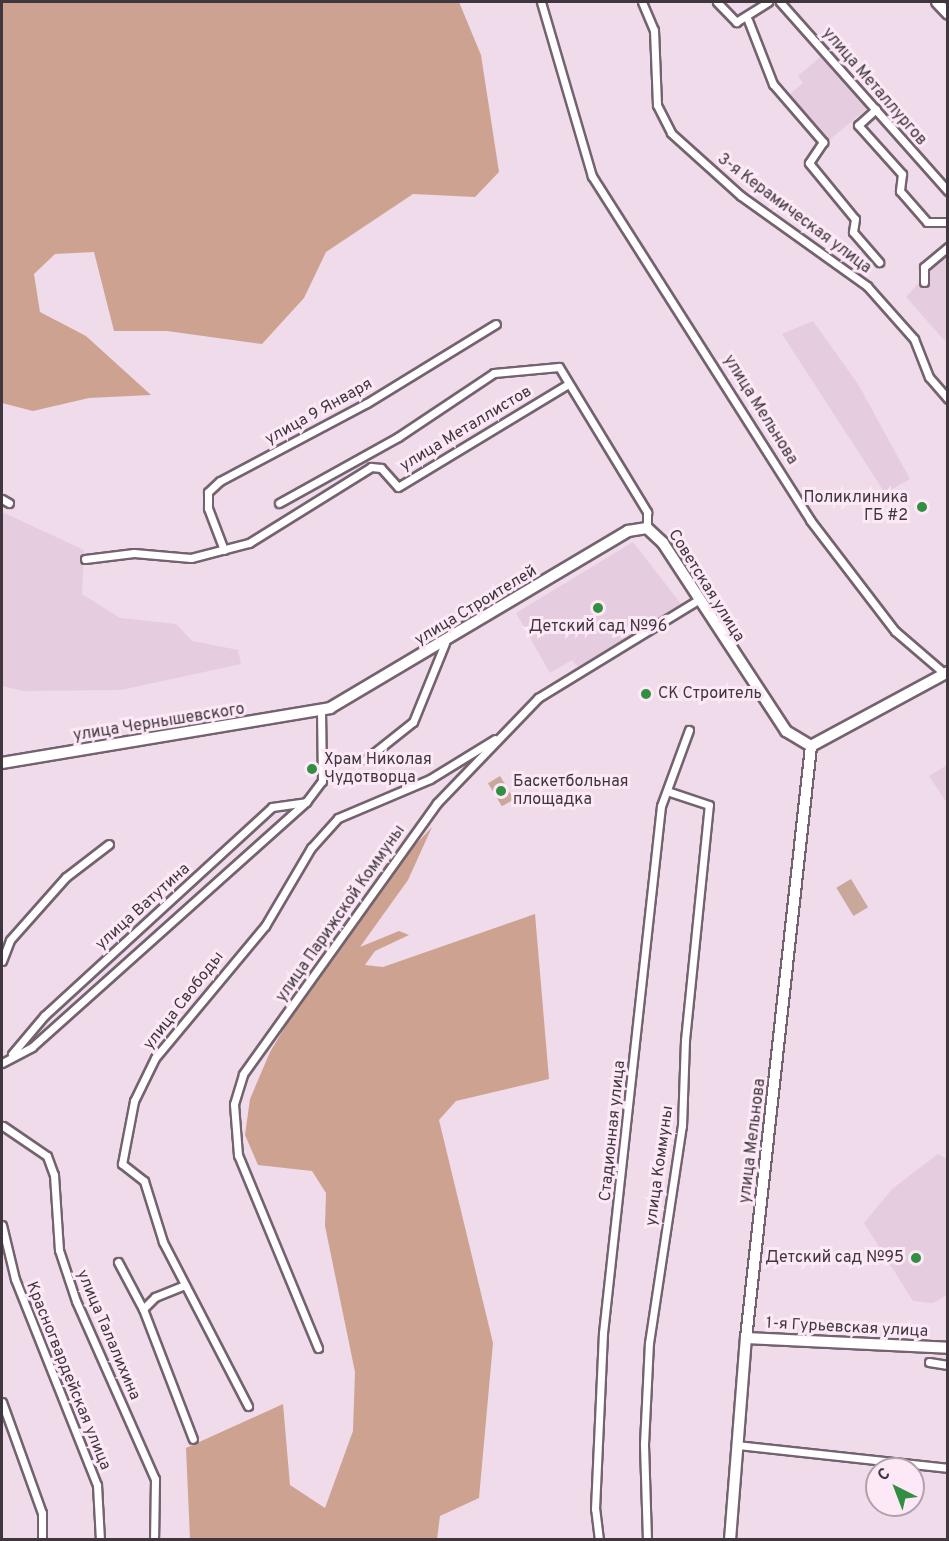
<!DOCTYPE html>
<html>
<head>
<meta charset="utf-8">
<style>
	body { margin:0 }
	#map { position:relative; width:949px; height:1541px; overflow:hidden; background:#efdbea; font-family:Overpass,sans-serif }
	div>[style] { position:absolute }
	.built>* { inset:0; background:#e6ccdf }
	.green>* { inset:0; background:#c7a89b; transform-origin:0 0 }
	.forest>* { inset:0; background:#cea290 }
	.roads { filter:drop-shadow(2px 0 #74636f) drop-shadow(-2px 0 #74636f) drop-shadow(0 2px #74636f) drop-shadow(0 -2px #74636f) }
	.street>* { height:7px; margin:-3.5px; padding:0 3.5px; transform-origin:3.5px; border-radius:3.5px; background:#fff }
	.secondary>* { height:10px; margin:-5px; padding:0 5px; transform-origin:5px; border-radius:5px; background:#fff }
	.dots>* { width:16px; height:16px; translate:-50% -50%; box-sizing:border-box; border:3px solid #fce8f7; border-radius:50% }
	span { translate:-50% -50%; white-space:nowrap; text-align:center; line-height:1.15; -webkit-text-stroke:6px #fce8f7; paint-order:stroke }
	.street-label { font-size:16px; color:#3f373d }
	.poi-label { font-size:16px; color:#3f373d }
	.right { translate:-100% -50%; text-align:right }
	.left { translate:0 -50%; text-align:left }
	.frame { position:absolute; inset:0; border:3px solid #3f373d; pointer-events:none }
	.north { position:absolute; left:865px; top:1457px; width:60px; height:60px; box-sizing:border-box; background:#fce8f7; border:2px solid #b0a1ad; border-radius:50%; rotate:318deg; font-size:16px; font-weight:700; line-height:24px; text-align:center; color:#3f373d }
	.north::after { content:''; display:block; margin:auto; width:21px; height:27px; background:#328f42; clip-path:polygon(50% 0,100% 100%,50% 72%,0 100%) }
</style>
</head>
<body>
<div id="map">
	<div class="built">
		<i style="clip-path:polygon(825px 53px,870px 106px,828px 141px,789px 95px,803px 83px,798px 76px)"></i>
		<i style="clip-path:polygon(947px 251px,947px 338px,944px 340px,906px 297px)"></i>
		<i style="clip-path:polygon(813px 321px,858px 384px,910px 479px,885px 493px,782px 334px)"></i>
		<i style="clip-path:polygon(2px 512px,84px 550px,82px 594px,120px 618px,176px 624px,192px 641px,238px 650px,241px 664px,121px 690px,23px 691px,2px 686px)"></i>
		<i style="clip-path:polygon(633px 542px,681px 604px,578px 667px,572px 660px,550px 673px,516px 613px)"></i>
		<i style="clip-path:polygon(947px 765px,947px 803px,929px 776px)"></i>
		<i style="clip-path:polygon(938px 1154px,947px 1159px,947px 1295px,933px 1303px,913px 1301px,864px 1223px,892px 1189px)"></i>
	</div>
	<div class="green">
		<i style="left:500px;top:776px;width:27px;height:14px;rotate:59deg"></i>
		<i style="left:851px;top:879px;width:33px;height:17px;rotate:59deg"></i>
	</div>
	<div class="forest">
		<i style="clip-path:polygon(2px 2px,459px 2px,481px 55px,499px 172px,475px 197px,413px 194px,326px 252px,304px 298px,262px 344px,167px 331px,114px 331px,94px 252px,55px 254px,34px 274px,40px 312px,86px 336px,151px 395px,89px 398px,33px 411px,2px 403px)"></i>
		<i style="clip-path:polygon(432px 827px,408px 880px,360px 947px,399px 931px,409px 935px,375px 951px,365px 965px,383px 967px,535px 914px,549px 1079px,456px 1101px,439px 1120px,493px 1343px,479px 1498px,440px 1516px,437px 1539px,190px 1539px,186px 1448px,283px 1404px,290px 1485px,325px 1508px,353px 1431px,355px 1372px,325px 1226px,326px 1193px,312px 1171px,258px 1165px,245px 1135px,250px 1099px,270px 1052px,300px 1002px,403px 858px)"></i>
	</div>
	<div class="roads">
		<div class="street">
			<i style="left:541px;top:2px;width:181px;rotate:73.7deg"></i>
			<i style="left:592px;top:176px;width:407px;rotate:57.6deg"></i>
			<i style="left:810px;top:520px;width:140px;rotate:52.6deg"></i>
			<i style="left:895px;top:631px;width:65px;rotate:40.6deg"></i>
			<i style="left:642px;top:2px;width:30px;rotate:67deg"></i>
			<i style="left:654px;top:30px;width:75px;rotate:87.7deg"></i>
			<i style="left:657px;top:105px;width:31px;rotate:63deg"></i>
			<i style="left:671px;top:133px;width:94px;rotate:42deg"></i>
			<i style="left:741px;top:196px;width:155px;rotate:35.5deg"></i>
			<i style="left:867px;top:286px;width:71px;rotate:48.4deg"></i>
			<i style="left:914px;top:339px;width:41px;rotate:68.5deg"></i>
			<i style="left:929px;top:377px;width:29px;rotate:49deg"></i>
			<i style="left:717px;top:2px;width:28px;rotate:46deg"></i>
			<i style="left:736px;top:22px;width:38px;rotate:-32deg"></i>
			<i style="left:780px;top:2px;width:253px;rotate:48.4deg"></i>
			<i style="left:748px;top:20px;width:69px;rotate:68.7deg"></i>
			<i style="left:773px;top:84px;width:77px;rotate:49.2deg"></i>
			<i style="left:823px;top:142px;width:25px;rotate:124deg"></i>
			<i style="left:809px;top:163px;width:72px;rotate:50.6deg"></i>
			<i style="left:855px;top:219px;width:13px;rotate:99deg"></i>
			<i style="left:853px;top:232px;width:40px;rotate:49deg"></i>
			<i style="left:876px;top:109px;width:24px;rotate:138deg"></i>
			<i style="left:858px;top:125px;width:66px;rotate:48.1deg"></i>
			<i style="left:902px;top:174px;width:17px;rotate:97deg"></i>
			<i style="left:900px;top:191px;width:41px;rotate:48.9deg"></i>
			<i style="left:927px;top:222px;width:21px"></i>
			<i style="left:924px;top:282px;width:15px;rotate:-90deg"></i>
			<i style="left:924px;top:267px;width:31px;rotate:-40deg"></i>
			<i style="left:2px;top:499px;width:8px;rotate:30deg"></i>
			<i style="left:279px;top:503px;width:136px;rotate:-29deg"></i>
			<i style="left:398px;top:437px;width:115px;rotate:-33.7deg"></i>
			<i style="left:494px;top:373px;width:65px;rotate:-5.3deg"></i>
			<i style="left:559px;top:367px;width:170px;rotate:58.7deg"></i>
			<i style="left:647px;top:512px;width:16px;rotate:90deg"></i>
			<i style="left:224px;top:550px;width:45px;rotate:-110.9deg"></i>
			<i style="left:208px;top:508px;width:16px;rotate:-90deg"></i>
			<i style="left:208px;top:492px;width:16px;rotate:-43deg"></i>
			<i style="left:220px;top:481px;width:166px;rotate:-28deg"></i>
			<i style="left:367px;top:403px;width:151px;rotate:-31.5deg"></i>
			<i style="left:85px;top:559px;width:49px;rotate:-7deg"></i>
			<i style="left:134px;top:553px;width:57px;rotate:5deg"></i>
			<i style="left:191px;top:558px;width:60px;rotate:-14.5deg"></i>
			<i style="left:249px;top:543px;width:144px;rotate:-31.9deg"></i>
			<i style="left:371px;top:467px;width:10px;rotate:6deg"></i>
			<i style="left:381px;top:468px;width:25px;rotate:48deg"></i>
			<i style="left:398px;top:487px;width:199px;rotate:-31.2deg"></i>
			<i style="left:365px;top:760px;width:61px;rotate:-38.4deg"></i>
			<i style="left:413px;top:722px;width:85px;rotate:-67.9deg"></i>
			<i style="left:2px;top:961px;width:22px;rotate:-69deg"></i>
			<i style="left:10px;top:940px;width:84px;rotate:-48.4deg"></i>
			<i style="left:66px;top:877px;width:54px;rotate:-37.5deg"></i>
			<i style="left:12px;top:1054px;width:50px;rotate:-49.9deg"></i>
			<i style="left:44px;top:1016px;width:309px;rotate:-42.5deg"></i>
			<i style="left:272px;top:807px;width:34px;rotate:-8deg"></i>
			<i style="left:2px;top:1063px;width:34px;rotate:-28deg"></i>
			<i style="left:32px;top:1047px;width:368px;rotate:-41.8deg"></i>
			<i style="left:306px;top:802px;width:26px;rotate:-53deg"></i>
			<i style="left:322px;top:781px;width:70px;rotate:-90.8deg"></i>
			<i style="left:3px;top:1126px;width:53px;rotate:34.3deg"></i>
			<i style="left:47px;top:1156px;width:20px;rotate:70deg"></i>
			<i style="left:54px;top:1175px;width:75px;rotate:86.2deg"></i>
			<i style="left:59px;top:1250px;width:54px;rotate:71.6deg"></i>
			<i style="left:76px;top:1301px;width:195px;rotate:66.1deg"></i>
			<i style="left:155px;top:1479px;width:61px;rotate:90.9deg"></i>
			<i style="left:2px;top:1225px;width:56px;rotate:76.5deg"></i>
			<i style="left:15px;top:1279px;width:222px;rotate:68.3deg"></i>
			<i style="left:97px;top:1485px;width:55px;rotate:86.9deg"></i>
			<i style="left:118px;top:1262px;width:53px;rotate:62deg"></i>
			<i style="left:143px;top:1309px;width:139px;rotate:69deg"></i>
			<i style="left:143px;top:1309px;width:17px;rotate:-45deg"></i>
			<i style="left:155px;top:1297px;width:32px;rotate:-22deg"></i>
			<i style="left:318px;top:1348px;width:209px;rotate:-112.5deg"></i>
			<i style="left:238px;top:1155px;width:51px;rotate:-94.5deg"></i>
			<i style="left:234px;top:1104px;width:31px;rotate:-73deg"></i>
			<i style="left:243px;top:1074px;width:333px;rotate:-54.4deg"></i>
			<i style="left:437px;top:803px;width:146px;rotate:-46.1deg"></i>
			<i style="left:538px;top:698px;width:188px;rotate:-31.5deg"></i>
			<i style="left:929px;top:1362px;width:19px;rotate:9deg"></i>
			<i style="left:2px;top:1402px;width:118px;rotate:70.2deg"></i>
			<i style="left:42px;top:1513px;width:27px;rotate:90deg"></i>
			<i style="left:248px;top:1406px;width:185px;rotate:-117.4deg"></i>
			<i style="left:163px;top:1242px;width:64px;rotate:-107.3deg"></i>
			<i style="left:144px;top:1181px;width:28px;rotate:-142deg"></i>
			<i style="left:122px;top:1164px;width:64px;rotate:-79.2deg"></i>
			<i style="left:134px;top:1101px;width:48px;rotate:-64deg"></i>
			<i style="left:155px;top:1058px;width:172px;rotate:-50.2deg"></i>
			<i style="left:265px;top:926px;width:91px;rotate:-59.5deg"></i>
			<i style="left:311px;top:848px;width:40px;rotate:-48deg"></i>
			<i style="left:338px;top:818px;width:100px;rotate:-23deg"></i>
			<i style="left:430px;top:779px;width:76px;rotate:-31.6deg"></i>
			<i style="left:737px;top:1445px;width:212px;rotate:6.2deg"></i>
			<i style="left:599px;top:1540px;width:31px;rotate:-97deg"></i>
			<i style="left:595px;top:1509px;width:176px;rotate:-87.4deg"></i>
			<i style="left:603px;top:1333px;width:530px;rotate:-83.72deg"></i>
			<i style="left:661px;top:806px;width:81px;rotate:-69.8deg"></i>
			<i style="left:647px;top:1540px;width:96px;rotate:-91.8deg"></i>
			<i style="left:644px;top:1444px;width:101px;rotate:-87.2deg"></i>
			<i style="left:649px;top:1343px;width:219px;rotate:-81.4deg"></i>
			<i style="left:682px;top:1126px;width:86px;rotate:-88deg"></i>
			<i style="left:685px;top:1040px;width:236px;rotate:-84.2deg"></i>
			<i style="left:709px;top:805px;width:44px;rotate:-161.6deg"></i>
		</div>
		<div class="secondary">
			<i style="left:937px;top:2px;width:16px;rotate:47deg"></i>
			<i style="left:811px;top:746px;width:156px;rotate:-28.4deg"></i>
			<i style="left:2px;top:763px;width:333px;rotate:-9.5deg"></i>
			<i style="left:330px;top:708px;width:347px;rotate:-30.7deg"></i>
			<i style="left:628px;top:531px;width:19px;rotate:-9deg"></i>
			<i style="left:647px;top:528px;width:22px;rotate:43deg"></i>
			<i style="left:663px;top:543px;width:225px;rotate:56.8deg"></i>
			<i style="left:786px;top:731px;width:29px;rotate:31deg"></i>
			<i style="left:746px;top:1338px;width:202px;rotate:2.8deg"></i>
			<i style="left:730px;top:1540px;width:203px;rotate:-85.5deg"></i>
			<i style="left:746px;top:1338px;width:596px;rotate:-83.73deg"></i>
		</div>
	</div>
	<div class="dots">
		<i style="left:922px;top:507px;background:#328f42"></i>
		<i style="left:598px;top:608px;background:#328f42"></i>
		<i style="left:646px;top:694px;background:#328f42"></i>
		<i style="left:312px;top:769px;background:#328f42"></i>
		<i style="left:501px;top:791px;background:#328f42"></i>
		<i style="left:916px;top:1258px;background:#328f42"></i>
	</div>
	<div class="street-label">
		<span style="left:874px;top:87px;rotate:49deg">улица Металлургов</span>
		<span style="left:794px;top:214px;rotate:37deg">3-я Керамическая улица</span>
		<span style="left:760px;top:410px;rotate:58deg">улица Мельнова</span>
		<span style="left:319px;top:412px;rotate:-29deg">улица 9 Января</span>
		<span style="left:466px;top:429px;rotate:-31deg">улица Металлистов</span>
		<span style="left:706px;top:586px;rotate:58deg">Советская улица</span>
		<span style="left:476px;top:606px;rotate:-31deg">улица Строителей</span>
		<span style="left:159px;top:723px;rotate:-9deg">улица Чернышевского</span>
		<span style="left:143px;top:907px;rotate:-42deg">улица Ватутина</span>
		<span style="left:341px;top:914px;rotate:-55deg">улица Парижской Коммуны</span>
		<span style="left:184px;top:1001px;rotate:-52deg">улица Свободы</span>
		<span style="left:613px;top:1131px;rotate:-84deg">Стадионная улица</span>
		<span style="left:753px;top:1141px;rotate:-83deg">улица Мельнова</span>
		<span style="left:660px;top:1166px;rotate:-82deg">улица Коммуны</span>
		<span style="left:847px;top:1328px;rotate:3deg">1-я Гурьевская улица</span>
		<span style="left:108px;top:1335px;rotate:67deg">улица Талалихина</span>
		<span style="left:68px;top:1376px;rotate:68deg">Красногвардейская улица</span>
	</div>
	<div class="poi-label">
		<span class="right" style="left:908px;top:507px">Поликлиника<br>ГБ #2</span>
		<span style="left:598px;top:627px">Детский сад №96</span>
		<span class="left" style="left:658px;top:694px">СК Строитель</span>
		<span class="left" style="left:324px;top:769px">Храм Николая<br>Чудотворца</span>
		<span class="left" style="left:513px;top:791px">Баскетбольная<br>площадка</span>
		<span class="right" style="left:904px;top:1258px">Детский сад №95</span>
	</div>
	<div class="frame"></div>
	<div class="north">С</div>
</div>
</body>
</html>
